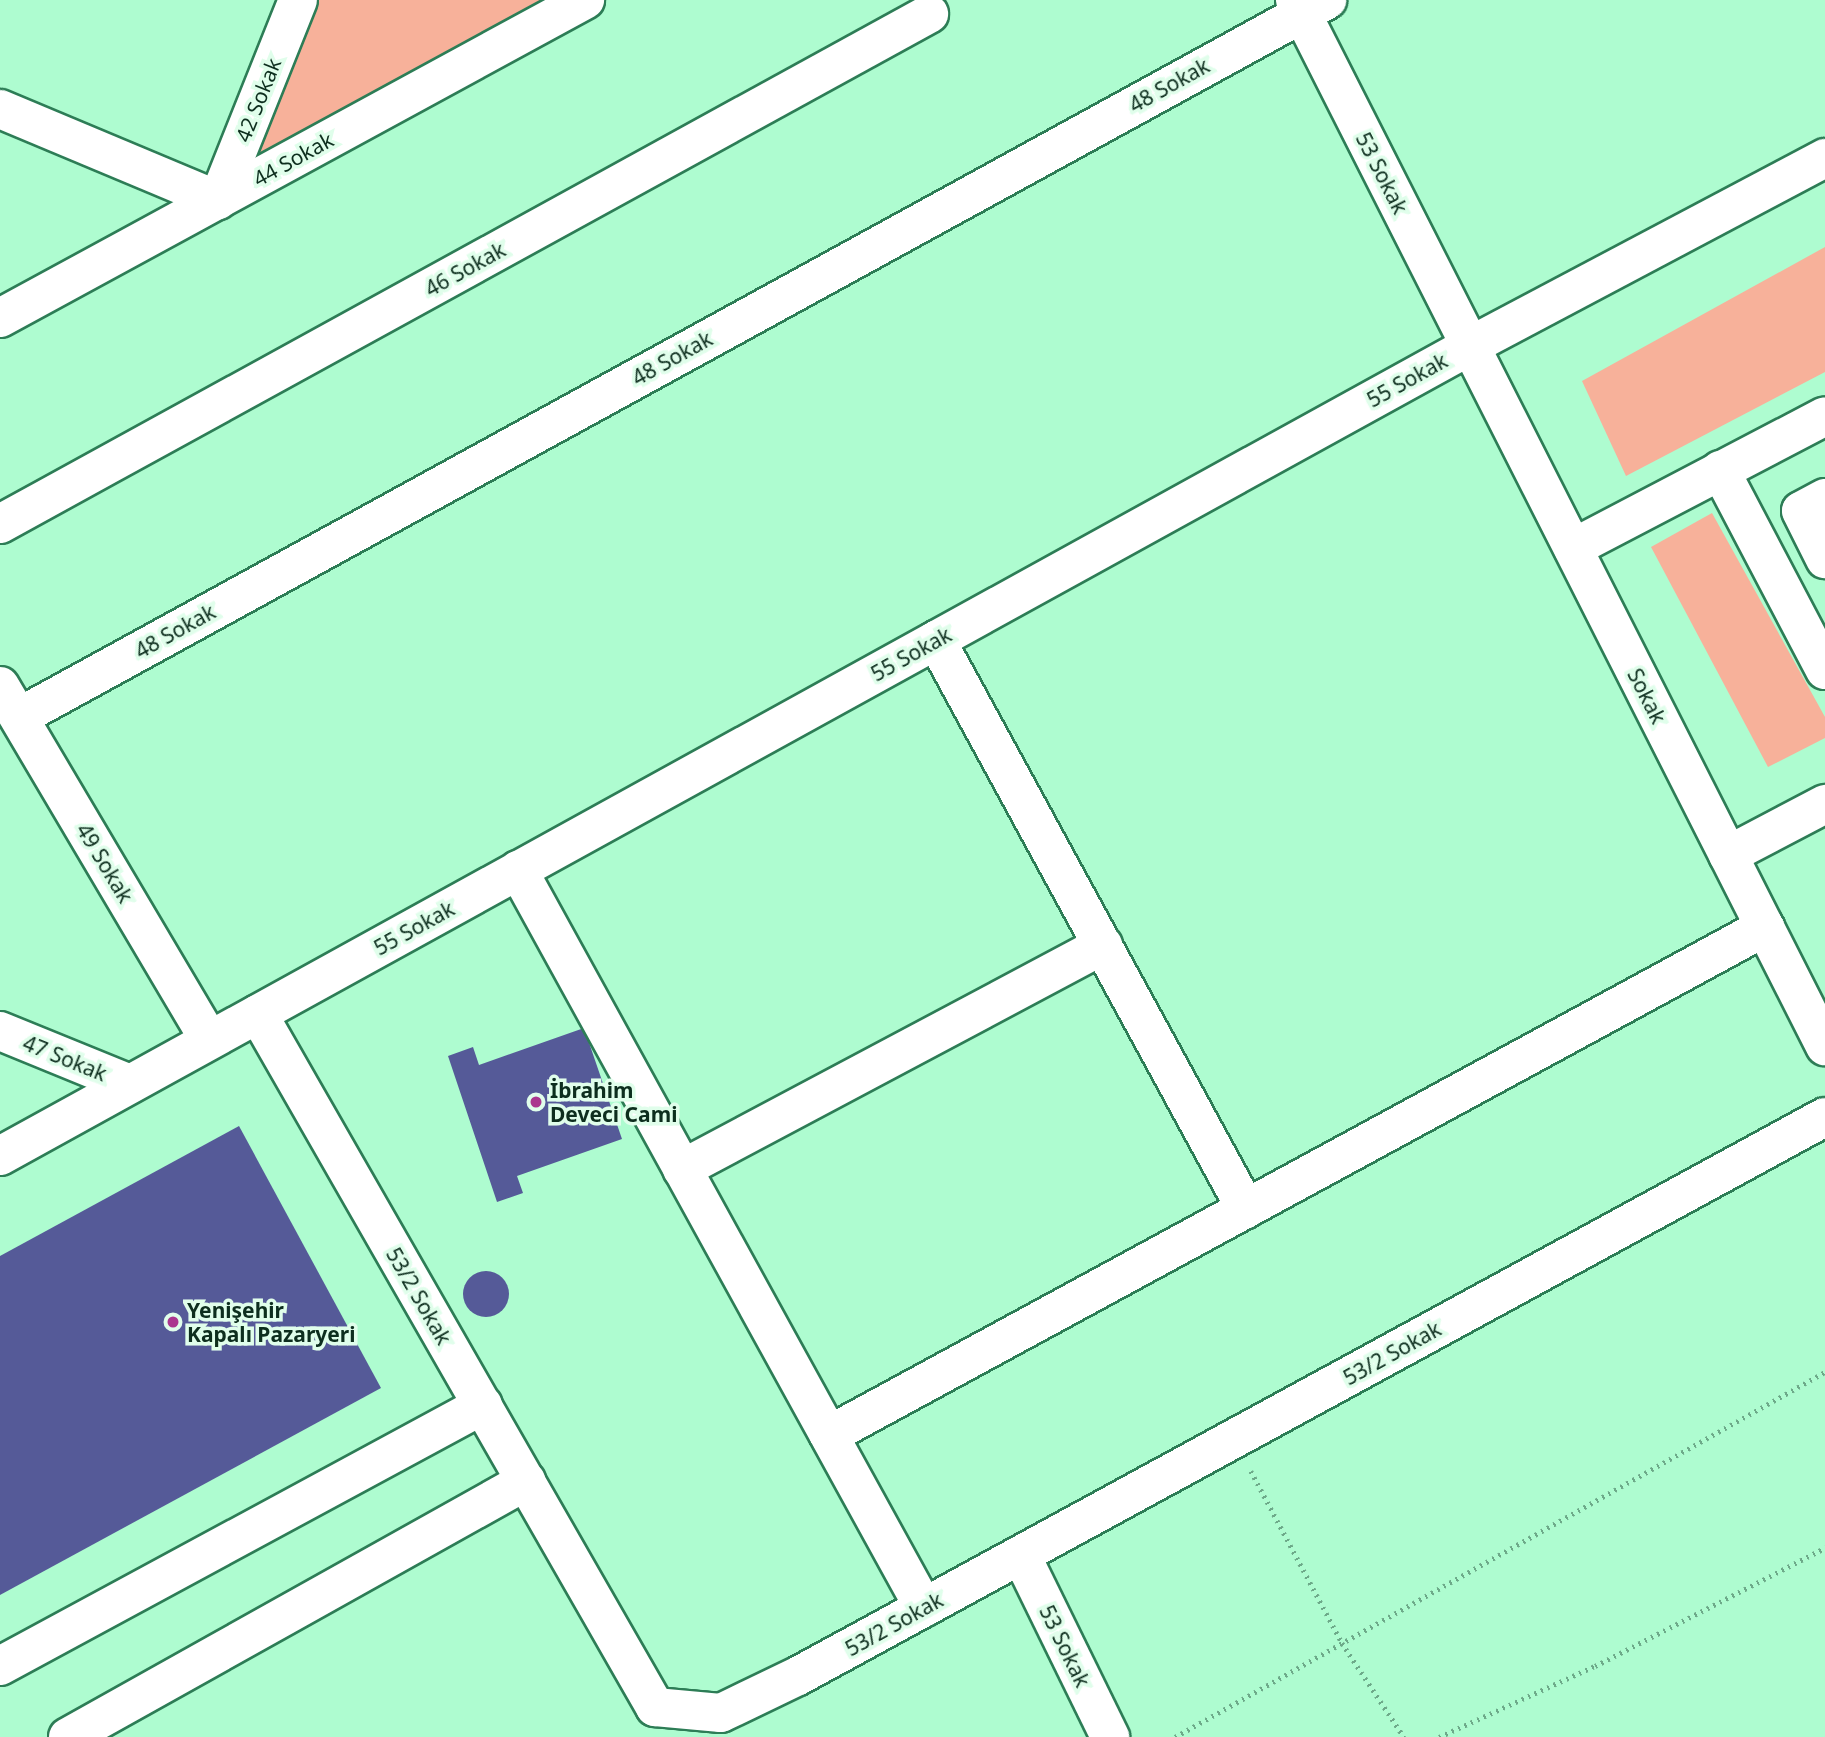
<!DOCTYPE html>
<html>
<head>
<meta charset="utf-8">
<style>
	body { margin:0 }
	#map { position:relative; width:1825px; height:1737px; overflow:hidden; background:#aefcd0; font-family:"Noto Sans",sans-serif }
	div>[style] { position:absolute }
	.green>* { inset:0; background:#f7b19a }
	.building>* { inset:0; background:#555a98 }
	.round { border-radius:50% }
	.path>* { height:4.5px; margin-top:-2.25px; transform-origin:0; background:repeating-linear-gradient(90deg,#6da989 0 2px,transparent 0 7px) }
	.roads { filter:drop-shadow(2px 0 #2d7d56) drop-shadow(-2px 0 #2d7d56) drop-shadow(0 2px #2d7d56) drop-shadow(0 -2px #2d7d56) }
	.minor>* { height:38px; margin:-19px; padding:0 19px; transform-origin:19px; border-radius:19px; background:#fff }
	.dots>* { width:19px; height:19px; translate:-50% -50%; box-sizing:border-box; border:4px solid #e0feeb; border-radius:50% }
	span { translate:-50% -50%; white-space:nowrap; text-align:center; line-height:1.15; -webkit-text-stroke:7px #e0feeb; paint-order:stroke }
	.street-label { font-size:21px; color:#0d2e1e }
	.poi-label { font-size:21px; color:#0d2e1e; font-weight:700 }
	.left { translate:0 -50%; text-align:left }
</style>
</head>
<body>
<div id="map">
	<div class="green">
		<i style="clip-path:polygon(319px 0,544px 0,248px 166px)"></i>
		<i style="clip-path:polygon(1825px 247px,1825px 372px,1626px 476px,1582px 381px)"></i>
		<i style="clip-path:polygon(1712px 513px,1825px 717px,1825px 738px,1768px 767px,1651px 547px)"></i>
	</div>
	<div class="building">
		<i style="clip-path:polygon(584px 1028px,622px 1139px,517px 1176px,523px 1193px,497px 1202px,448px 1056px,473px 1047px,479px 1065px)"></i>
		<i style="clip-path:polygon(239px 1126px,381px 1388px,0 1595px,0 1256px)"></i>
		<i class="round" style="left:463px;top:1271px;width:46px;height:46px"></i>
	</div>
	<div class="path">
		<i style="left:1251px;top:1471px;width:195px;rotate:62.1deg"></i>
		<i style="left:1342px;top:1643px;width:113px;rotate:56.6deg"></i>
		<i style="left:1175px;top:1737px;width:745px;rotate:-29.32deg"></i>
		<i style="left:1439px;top:1737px;width:171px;rotate:-24.5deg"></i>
		<i style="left:1595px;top:1666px;width:259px;rotate:-27.2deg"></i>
	</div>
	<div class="roads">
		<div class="minor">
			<i style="left:1295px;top:0;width:1173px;rotate:63.13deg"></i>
			<i style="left:0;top:109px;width:236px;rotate:22.7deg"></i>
			<i style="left:218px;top:200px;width:215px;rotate:-68.2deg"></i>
			<i style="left:0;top:318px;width:666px;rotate:-28.53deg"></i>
			<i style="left:1720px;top:470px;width:226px;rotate:62.3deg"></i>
			<i style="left:1825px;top:498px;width:27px;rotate:152deg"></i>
			<i style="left:1801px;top:511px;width:54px;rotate:63.4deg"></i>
			<i style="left:0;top:524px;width:1060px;rotate:-28.77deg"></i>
			<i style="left:1573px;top:548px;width:284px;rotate:-27.6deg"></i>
			<i style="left:936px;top:640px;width:648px;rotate:61.42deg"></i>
			<i style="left:0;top:686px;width:411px;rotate:59.4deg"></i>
			<i style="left:19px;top:717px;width:1492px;rotate:-28.73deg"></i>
			<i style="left:1728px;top:855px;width:110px;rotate:-27.7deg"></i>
			<i style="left:518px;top:870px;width:842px;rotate:61.18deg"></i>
			<i style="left:258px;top:1014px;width:799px;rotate:60.19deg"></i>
			<i style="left:655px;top:1707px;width:66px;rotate:5.2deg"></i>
			<i style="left:721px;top:1713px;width:85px;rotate:-25.7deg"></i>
			<i style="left:798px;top:1676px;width:1169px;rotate:-28.56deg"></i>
			<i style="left:0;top:1031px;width:140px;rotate:22.2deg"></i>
			<i style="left:0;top:1156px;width:1678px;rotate:-28.86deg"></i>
			<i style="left:1470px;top:346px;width:402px;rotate:-27.9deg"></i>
			<i style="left:682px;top:1169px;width:477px;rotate:-28deg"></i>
			<i style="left:829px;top:1435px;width:1065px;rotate:-28.49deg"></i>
			<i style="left:1021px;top:1555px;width:203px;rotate:63.9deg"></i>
			<i style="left:0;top:1666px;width:549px;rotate:-28.39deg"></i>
			<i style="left:68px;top:1737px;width:525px;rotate:-29.2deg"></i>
		</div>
	</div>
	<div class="dots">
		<i style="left:536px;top:1102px;background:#aa368e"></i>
		<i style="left:173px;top:1322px;background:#aa368e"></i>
	</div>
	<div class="street-label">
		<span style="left:1169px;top:85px;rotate:-29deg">48 Sokak</span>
		<span style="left:258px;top:100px;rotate:-68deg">42 Sokak</span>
		<span style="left:293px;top:159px;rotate:-29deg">44 Sokak</span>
		<span style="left:1382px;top:173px;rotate:63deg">53 Sokak</span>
		<span style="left:465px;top:269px;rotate:-29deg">46 Sokak</span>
		<span style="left:672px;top:358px;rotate:-29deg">48 Sokak</span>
		<span style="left:1407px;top:380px;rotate:-29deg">55 Sokak</span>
		<span style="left:175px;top:631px;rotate:-29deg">48 Sokak</span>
		<span style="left:911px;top:654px;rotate:-29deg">55 Sokak</span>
		<span style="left:1647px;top:696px;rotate:63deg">Sokak</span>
		<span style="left:105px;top:863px;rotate:59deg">49 Sokak</span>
		<span style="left:414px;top:928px;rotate:-29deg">55 Sokak</span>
		<span style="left:65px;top:1058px;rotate:22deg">47 Sokak</span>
		<span style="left:419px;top:1296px;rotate:60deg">53/2 Sokak</span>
		<span style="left:1392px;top:1353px;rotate:-29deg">53/2 Sokak</span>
		<span style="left:894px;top:1624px;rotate:-29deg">53/2 Sokak</span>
		<span style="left:1065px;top:1646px;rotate:64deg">53 Sokak</span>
	</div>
	<div class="poi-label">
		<span class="left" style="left:550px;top:1102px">İbrahim<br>Deveci Cami</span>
		<span class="left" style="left:187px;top:1322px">Yenişehir<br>Kapalı Pazaryeri</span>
	</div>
</div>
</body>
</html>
